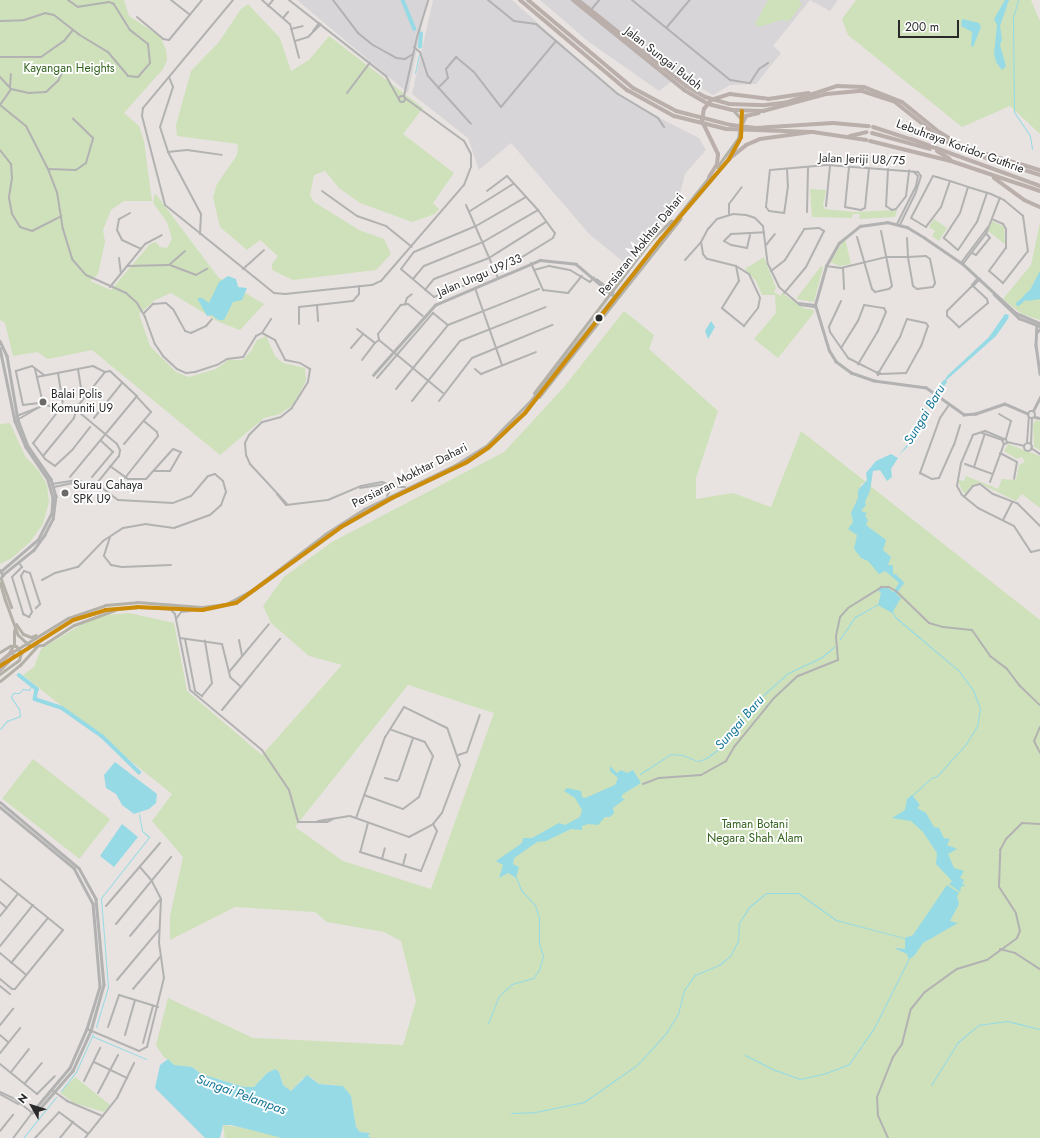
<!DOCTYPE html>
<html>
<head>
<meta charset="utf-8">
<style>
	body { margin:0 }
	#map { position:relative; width:1040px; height:1138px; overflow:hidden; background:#e8e3e0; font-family:Jost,sans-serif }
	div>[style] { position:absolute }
	.industrial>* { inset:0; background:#d7d5d7 }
	.green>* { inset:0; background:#cee1ba; transform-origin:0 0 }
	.water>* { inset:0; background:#96dae6 }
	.stream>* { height:1px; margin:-0.5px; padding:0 0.5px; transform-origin:0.5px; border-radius:0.5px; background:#96dae6 }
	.river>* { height:3.5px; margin:-1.75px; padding:0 1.75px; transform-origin:1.75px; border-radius:1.75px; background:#96dae6 }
	.street>* { height:2px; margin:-1px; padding:0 1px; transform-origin:1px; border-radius:1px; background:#b2b2b2 }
	.street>.ring { margin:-1px; padding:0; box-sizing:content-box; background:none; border:2px solid #b2b2b2; border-radius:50% }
	.secondary>* { height:2.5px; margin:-1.25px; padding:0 1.25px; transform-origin:1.25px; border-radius:1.25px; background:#b2b2b2 }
	.secondary>.ring { margin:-1.25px; padding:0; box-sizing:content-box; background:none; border:2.5px solid #b2b2b2; border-radius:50% }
	.primary>* { height:3px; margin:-1.5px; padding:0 1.5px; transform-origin:1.5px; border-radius:1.5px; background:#b4b1a8 }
	.highway>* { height:4px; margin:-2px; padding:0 2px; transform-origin:2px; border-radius:2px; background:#baafaa }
	.bus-1>* { height:4px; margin:-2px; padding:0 2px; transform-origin:2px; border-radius:2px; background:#ce8d08 }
	.dots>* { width:11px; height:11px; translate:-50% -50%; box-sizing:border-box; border:2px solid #fff; border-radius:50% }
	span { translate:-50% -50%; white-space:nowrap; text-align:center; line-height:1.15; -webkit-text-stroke:3.5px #fff; paint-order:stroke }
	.street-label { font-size:12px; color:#2a2a2a }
	.park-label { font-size:12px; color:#33641d }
	.poi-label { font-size:12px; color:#2a2a2a }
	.left { translate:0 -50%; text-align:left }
	.water-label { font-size:13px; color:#137595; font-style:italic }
	.north { position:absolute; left:12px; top:1086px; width:40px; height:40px; -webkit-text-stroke:3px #fff; paint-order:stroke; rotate:309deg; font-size:11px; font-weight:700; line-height:16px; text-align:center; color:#2a2a2a }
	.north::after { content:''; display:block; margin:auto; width:14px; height:18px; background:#2a2a2a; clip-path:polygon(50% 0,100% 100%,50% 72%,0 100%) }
	.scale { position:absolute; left:898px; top:20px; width:61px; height:18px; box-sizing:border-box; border:2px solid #2a2a2a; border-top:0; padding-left:5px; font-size:12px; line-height:14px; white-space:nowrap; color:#2a2a2a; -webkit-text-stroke:3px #fff; paint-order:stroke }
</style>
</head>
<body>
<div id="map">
	<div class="industrial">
		<i style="clip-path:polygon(297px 0,427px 0,408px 93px)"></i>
		<i style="clip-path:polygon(433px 0,512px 0,613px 90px,642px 109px,699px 138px,706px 150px,685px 174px,678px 202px,625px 263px,590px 235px,511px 143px,479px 170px,468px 138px,412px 94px)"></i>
		<i style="clip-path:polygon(540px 0,838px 0,830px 11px,810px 0,773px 46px,781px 53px,756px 84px,730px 85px,713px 95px,679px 76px,659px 91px,589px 42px)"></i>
	</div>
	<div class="green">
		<i style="clip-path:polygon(0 0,124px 0,129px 16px,160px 36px,166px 50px,167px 60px,163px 69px,124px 113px,139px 126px,144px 141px,152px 201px,124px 201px,111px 210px,103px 230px,105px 242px,98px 274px,90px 281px,111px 290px,150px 244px,156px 242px,160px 247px,167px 248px,172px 239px,167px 222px,153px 203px,155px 193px,218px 277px,264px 304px,240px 330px,219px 322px,171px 293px,155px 300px,139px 314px,150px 346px,176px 372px,189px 377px,216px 369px,228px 360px,242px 360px,251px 351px,257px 340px,266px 336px,275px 356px,283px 363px,305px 368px,306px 381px,293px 405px,280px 414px,264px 418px,220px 455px,92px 350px,48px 359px,37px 352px,13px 356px,5px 323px,0 320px)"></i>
		<i style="clip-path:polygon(768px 0,799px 0,802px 4px,789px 21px,781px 20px,759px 27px,755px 24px)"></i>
		<i style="clip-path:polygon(856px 0,1031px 0,1040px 21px,1040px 134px,1010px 106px,962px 127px,848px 35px,842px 19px)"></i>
		<i style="clip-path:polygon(248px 4px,280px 38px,291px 71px,309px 60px,329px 36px,423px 108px,403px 134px,454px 173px,433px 203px,439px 209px,435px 214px,412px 222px,360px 203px,339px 188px,325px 171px,314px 175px,310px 195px,314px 202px,359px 230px,384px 239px,391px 254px,376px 270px,293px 280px,272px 270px,272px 264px,278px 256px,260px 240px,247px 250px,220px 227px,213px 197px,217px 184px,237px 155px,238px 144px,177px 136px,176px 125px,191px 71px,219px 42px,241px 9px)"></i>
		<i style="clip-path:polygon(810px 189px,826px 190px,823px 206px,825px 209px,853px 212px,897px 210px,895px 217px,859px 219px,860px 214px,853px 214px,852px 218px,812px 217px)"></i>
		<i style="clip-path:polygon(934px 219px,947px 228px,939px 241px,932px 236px,935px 231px,929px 227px)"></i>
		<i style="clip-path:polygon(992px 221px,1004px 227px,1005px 244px,988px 231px)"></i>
		<i style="clip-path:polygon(1040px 223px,1040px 320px,1022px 314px,1003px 299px,1031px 265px)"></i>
		<i style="clip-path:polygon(845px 238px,851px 264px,840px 266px,830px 262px)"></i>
		<i style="clip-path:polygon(764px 257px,776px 288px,774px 292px,780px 296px,782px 293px,803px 308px,814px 310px,813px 314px,778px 358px,754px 339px,776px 313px,775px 295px,762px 295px,756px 281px,745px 269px)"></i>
		<i style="clip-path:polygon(821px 266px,823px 267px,814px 302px,796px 299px)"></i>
		<i style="clip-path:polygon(evenodd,624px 311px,654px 335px,649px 349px,718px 411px,696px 478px,696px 499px,733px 493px,771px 507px,801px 431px,866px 482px,861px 484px,858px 499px,869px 485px,1040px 620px,1040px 1138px,371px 1138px,368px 1135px,369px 1133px,360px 1132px,356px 1127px,351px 1096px,336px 1085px,319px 1084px,311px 1077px,303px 1078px,291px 1091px,283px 1085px,279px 1072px,267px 1073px,254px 1087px,244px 1087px,201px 1074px,192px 1067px,174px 1065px,163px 1056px,156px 1045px,168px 998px,253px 1038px,403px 1045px,416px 1001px,401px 941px,384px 932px,327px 922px,315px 912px,235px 907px,170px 940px,170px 916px,183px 857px,152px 821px,172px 794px,23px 675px,34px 667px,41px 649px,84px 623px,107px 615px,129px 613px,174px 623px,187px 691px,262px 755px,342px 665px,309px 656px,271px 623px,263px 606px,284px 577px,332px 542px,504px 452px,564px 387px,624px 311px,408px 685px,494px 713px,431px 889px,343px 861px,295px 827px,408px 685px)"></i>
		<i style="clip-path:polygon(1036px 420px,1040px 421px,1040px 450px,1034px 447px,1033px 424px)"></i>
		<i style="clip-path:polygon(10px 423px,25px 456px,39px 471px,47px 485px,49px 502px,43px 524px,30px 542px,12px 558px,0 564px,0 424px)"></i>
		<i style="clip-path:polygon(1008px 444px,1040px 456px,1040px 508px,1022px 494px,1016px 501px,979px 483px,974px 484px,965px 494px,961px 489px,958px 480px,964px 481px,966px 476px,998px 489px,1002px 479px,1016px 480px,1019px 465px,1025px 462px,1022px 457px,1017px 459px,1004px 451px)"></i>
		<i style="left:33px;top:759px;width:98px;height:50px;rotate:38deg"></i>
		<i style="clip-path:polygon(75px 1077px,110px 1105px,104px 1112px,74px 1103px,60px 1093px)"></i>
		<i style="clip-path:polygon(223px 1125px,254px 1129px,282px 1138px,225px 1138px)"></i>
	</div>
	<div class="water">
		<i style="clip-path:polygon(1005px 0,1009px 0,1000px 26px,1002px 40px,1000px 45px,1006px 66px,1002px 70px,996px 62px,994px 54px,997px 25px,994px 19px)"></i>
		<i style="clip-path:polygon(962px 19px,979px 23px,981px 27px,973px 47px,971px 46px,972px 32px,961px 26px)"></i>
		<i style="clip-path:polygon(1040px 271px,1040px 299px,1027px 301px,1023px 296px,1030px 290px)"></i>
		<i style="clip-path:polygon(228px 276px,236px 279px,238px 287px,247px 288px,242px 300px,233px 302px,224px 320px,218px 320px,212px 315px,207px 316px,197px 298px,202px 298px,209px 303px,219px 282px)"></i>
		<i style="clip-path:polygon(1005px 314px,1009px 315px,1008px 319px,996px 336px,942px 384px,948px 375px,989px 337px)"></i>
		<i style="clip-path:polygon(711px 321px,715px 327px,708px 339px,705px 331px)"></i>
		<i style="clip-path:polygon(931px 399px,912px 442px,898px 456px,910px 441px)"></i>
		<i style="clip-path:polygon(891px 454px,898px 458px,891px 469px,892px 477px,887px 481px,880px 470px,873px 471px,870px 491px,865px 502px,866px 505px,861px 511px,867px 513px,865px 516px,868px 520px,866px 525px,886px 540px,883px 550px,891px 557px,888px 565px,893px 565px,893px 574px,898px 578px,896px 580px,885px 571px,879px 574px,868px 561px,861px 558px,854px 549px,857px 535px,848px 529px,853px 522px,851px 513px,858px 498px,858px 490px,867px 480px,866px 473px,876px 461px)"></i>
		<i style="clip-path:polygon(881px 588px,888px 588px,901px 598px,892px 613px,878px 605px,881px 593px,878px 590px)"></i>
		<i style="clip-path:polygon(115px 762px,157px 794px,156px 803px,149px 809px,134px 814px,122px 805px,116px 794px,106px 788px,104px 775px)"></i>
		<i style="clip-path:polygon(610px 766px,617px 773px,621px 770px,627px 773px,633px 770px,641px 783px,623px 794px,621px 798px,625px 799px,613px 808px,614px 813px,610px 817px,605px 817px,598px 825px,588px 824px,582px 826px,582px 830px,571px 829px,546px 841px,537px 842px,514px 858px,513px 864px,519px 867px,516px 878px,508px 873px,499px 878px,503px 865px,496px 861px,522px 843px,523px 838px,532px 838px,559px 823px,565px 825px,580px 817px,582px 810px,575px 798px,564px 791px,567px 788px,581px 791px,582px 797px,585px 798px,615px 785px,618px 778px,610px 771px)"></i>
		<i style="clip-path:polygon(912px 795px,920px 805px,917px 808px,926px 813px,934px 827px,939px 828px,944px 838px,950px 839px,947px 845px,957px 849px,948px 854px,954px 868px,964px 871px,960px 878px,964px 880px,962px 884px,966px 885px,961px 887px,960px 892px,949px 884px,952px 881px,936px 864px,937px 853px,923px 832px,911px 821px,892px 818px,905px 810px,907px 799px)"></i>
		<i style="clip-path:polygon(122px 824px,138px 837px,114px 867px,100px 856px)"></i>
		<i style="clip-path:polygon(947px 885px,959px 893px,957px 896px,959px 904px,950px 921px,958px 923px,923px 943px,914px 956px,909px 959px,907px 954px,896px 949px,896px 948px,905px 949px,905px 938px,913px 935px)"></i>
		<i style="clip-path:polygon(168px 1059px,174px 1065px,192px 1067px,201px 1074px,244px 1087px,254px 1087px,267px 1073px,275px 1069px,279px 1072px,283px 1085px,291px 1091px,307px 1075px,319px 1084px,343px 1086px,351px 1096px,356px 1127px,360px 1132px,370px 1133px,368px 1136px,371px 1138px,282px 1138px,231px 1125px,223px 1125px,220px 1138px,205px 1138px,155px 1088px,160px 1065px)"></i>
	</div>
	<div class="stream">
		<i style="left:1018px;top:0;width:19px;rotate:106deg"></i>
		<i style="left:1013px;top:18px;width:94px;rotate:89.4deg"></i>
		<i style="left:1014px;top:112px;width:29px;rotate:56deg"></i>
		<i style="left:1030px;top:136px;width:13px;rotate:81deg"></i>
		<i style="left:415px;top:73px;width:19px;rotate:-78deg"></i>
		<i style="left:892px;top:611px;width:7px;rotate:63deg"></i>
		<i style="left:895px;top:617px;width:84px;rotate:40.2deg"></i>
		<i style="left:959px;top:671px;width:24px;rotate:54deg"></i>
		<i style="left:973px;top:690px;width:19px;rotate:69deg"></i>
		<i style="left:980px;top:708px;width:18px;rotate:99deg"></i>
		<i style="left:977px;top:726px;width:22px;rotate:122deg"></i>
		<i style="left:965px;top:745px;width:42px;rotate:132.1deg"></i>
		<i style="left:937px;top:776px;width:6px;rotate:162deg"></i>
		<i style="left:931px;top:778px;width:26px;rotate:137deg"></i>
		<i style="left:840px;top:639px;width:27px;rotate:-56deg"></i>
		<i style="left:855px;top:617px;width:26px;rotate:-29deg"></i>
		<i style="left:0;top:729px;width:11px;rotate:-49deg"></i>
		<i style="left:7px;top:721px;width:14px;rotate:-21deg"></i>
		<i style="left:20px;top:716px;width:7px;rotate:-98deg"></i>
		<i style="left:19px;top:709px;width:14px;rotate:-124deg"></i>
		<i style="left:11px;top:697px;width:4px;rotate:-63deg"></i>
		<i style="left:13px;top:693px;width:6px"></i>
		<i style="left:19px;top:693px;width:6px;rotate:-45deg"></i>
		<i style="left:23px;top:689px;width:6px;rotate:9deg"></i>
		<i style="left:29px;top:690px;width:6px;rotate:-59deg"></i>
		<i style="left:640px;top:774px;width:37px;rotate:-33deg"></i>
		<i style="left:671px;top:754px;width:11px;rotate:5deg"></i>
		<i style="left:682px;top:755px;width:17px;rotate:21deg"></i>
		<i style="left:698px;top:761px;width:7px;rotate:-16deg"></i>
		<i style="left:705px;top:759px;width:17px;rotate:-36deg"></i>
		<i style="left:719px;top:749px;width:64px;rotate:-51.3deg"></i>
		<i style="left:759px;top:699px;width:39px;rotate:-42deg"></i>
		<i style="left:788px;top:673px;width:38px;rotate:-25deg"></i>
		<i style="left:822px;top:657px;width:16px;rotate:-40deg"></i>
		<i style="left:488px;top:1023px;width:29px;rotate:-68deg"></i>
		<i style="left:499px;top:996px;width:18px;rotate:-43deg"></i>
		<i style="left:512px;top:984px;width:22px;rotate:-16deg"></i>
		<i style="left:533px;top:978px;width:10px;rotate:-53deg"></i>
		<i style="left:539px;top:970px;width:15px;rotate:-74deg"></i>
		<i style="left:543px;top:956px;width:13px;rotate:-108deg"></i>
		<i style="left:539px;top:944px;width:26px;rotate:-90deg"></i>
		<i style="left:539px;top:918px;width:14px;rotate:-107deg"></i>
		<i style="left:535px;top:905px;width:21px;rotate:-133deg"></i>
		<i style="left:521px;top:890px;width:14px;rotate:-111deg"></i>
		<i style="left:96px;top:1027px;width:42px;rotate:-73.3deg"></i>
		<i style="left:108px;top:987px;width:89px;rotate:-94.5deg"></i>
		<i style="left:101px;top:898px;width:78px;rotate:-51.8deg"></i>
		<i style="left:149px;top:837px;width:9px;rotate:-139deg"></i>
		<i style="left:142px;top:831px;width:17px;rotate:-100deg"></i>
		<i style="left:93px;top:1034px;width:2px;rotate:117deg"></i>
		<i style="left:92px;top:1036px;width:59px;rotate:23.1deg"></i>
		<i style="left:745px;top:1055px;width:34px;rotate:27deg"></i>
		<i style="left:775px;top:1070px;width:27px;rotate:20deg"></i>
		<i style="left:800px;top:1079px;width:27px;rotate:-13deg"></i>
		<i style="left:826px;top:1073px;width:25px;rotate:-21deg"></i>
		<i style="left:849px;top:1064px;width:44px;rotate:-55.2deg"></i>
		<i style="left:874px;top:1028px;width:78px;rotate:-63.4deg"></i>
		<i style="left:931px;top:1085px;width:51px;rotate:-57.9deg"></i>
		<i style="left:958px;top:1042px;width:26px;rotate:-40deg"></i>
		<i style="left:978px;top:1025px;width:29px;rotate:-8deg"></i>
		<i style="left:1007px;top:1021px;width:34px;rotate:14deg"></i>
		<i style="left:61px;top:1091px;width:24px;rotate:-52deg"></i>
		<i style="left:76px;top:1072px;width:39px;rotate:-66deg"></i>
		<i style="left:511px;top:1113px;width:24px;rotate:-2deg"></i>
		<i style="left:535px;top:1112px;width:50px;rotate:-11.5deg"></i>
		<i style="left:584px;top:1102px;width:66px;rotate:-35.1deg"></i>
		<i style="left:638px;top:1064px;width:42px;rotate:-47.9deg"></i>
		<i style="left:666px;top:1033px;width:22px;rotate:-58deg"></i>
		<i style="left:678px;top:1014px;width:25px;rotate:-76deg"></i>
		<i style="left:684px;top:990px;width:19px;rotate:-54deg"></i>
		<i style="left:695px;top:975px;width:26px;rotate:-23deg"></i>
		<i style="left:719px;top:965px;width:14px;rotate:-39deg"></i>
		<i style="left:730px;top:956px;width:17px;rotate:-62deg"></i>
		<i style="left:738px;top:941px;width:18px;rotate:-87deg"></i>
		<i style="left:739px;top:923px;width:19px;rotate:-58deg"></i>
		<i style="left:749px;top:907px;width:22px;rotate:-39deg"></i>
		<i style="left:766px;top:893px;width:32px"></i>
		<i style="left:798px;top:893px;width:47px;rotate:35.4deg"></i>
		<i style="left:836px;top:920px;width:70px;rotate:14.8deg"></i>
		<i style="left:23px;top:1138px;width:53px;rotate:-51.2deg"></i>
	</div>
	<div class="river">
		<i style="left:403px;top:0;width:31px;rotate:68deg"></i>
		<i style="left:420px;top:47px;width:13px;rotate:-86deg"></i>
		<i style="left:1018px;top:304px;width:11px;rotate:-41deg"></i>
		<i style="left:929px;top:403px;width:26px;rotate:-53deg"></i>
		<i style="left:895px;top:576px;width:10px;rotate:45deg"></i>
		<i style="left:902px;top:583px;width:13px;rotate:122deg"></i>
		<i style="left:19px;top:675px;width:23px;rotate:38deg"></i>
		<i style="left:37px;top:689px;width:10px;rotate:101deg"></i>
		<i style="left:35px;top:699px;width:28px;rotate:18deg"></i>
		<i style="left:62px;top:708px;width:49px;rotate:35deg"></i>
		<i style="left:102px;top:736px;width:52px;rotate:44.2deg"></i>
	</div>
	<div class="street">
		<i style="left:171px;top:0;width:24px;rotate:38deg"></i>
		<i style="left:233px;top:0;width:141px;rotate:129.8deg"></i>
		<i style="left:143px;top:108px;width:8px;rotate:97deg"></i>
		<i style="left:142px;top:116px;width:92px;rotate:75.5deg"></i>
		<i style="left:165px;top:205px;width:140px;rotate:38.9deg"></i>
		<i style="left:274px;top:293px;width:11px;rotate:5deg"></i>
		<i style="left:285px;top:294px;width:87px;rotate:-5.9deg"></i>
		<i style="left:372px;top:285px;width:10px;rotate:-24deg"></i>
		<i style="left:381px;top:281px;width:127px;rotate:-49.2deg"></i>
		<i style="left:464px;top:185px;width:19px;rotate:-69deg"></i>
		<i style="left:471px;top:167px;width:13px;rotate:-90deg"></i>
		<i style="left:471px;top:154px;width:15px;rotate:-118deg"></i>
		<i style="left:464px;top:141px;width:73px;rotate:-143.9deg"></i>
		<i style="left:262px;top:0;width:37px;rotate:41deg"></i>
		<i style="left:290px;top:24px;width:35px;rotate:75deg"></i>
		<i style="left:289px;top:0;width:123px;rotate:38.1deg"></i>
		<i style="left:386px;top:76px;width:26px;rotate:61deg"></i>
		<i style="left:333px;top:0;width:41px;rotate:52.9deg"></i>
		<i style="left:358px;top:33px;width:19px;rotate:39deg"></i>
		<i style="left:373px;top:45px;width:26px;rotate:29deg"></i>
		<i style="left:396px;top:58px;width:9px;rotate:6deg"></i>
		<i style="left:405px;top:59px;width:9px;rotate:-32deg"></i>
		<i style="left:488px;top:0;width:33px;rotate:39deg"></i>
		<i style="left:514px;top:21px;width:22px;rotate:8deg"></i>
		<i style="left:536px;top:24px;width:108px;rotate:40.5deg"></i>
		<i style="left:618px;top:94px;width:47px;rotate:31deg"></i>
		<i style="left:658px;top:118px;width:11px;rotate:56deg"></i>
		<i style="left:632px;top:0;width:127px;rotate:39.2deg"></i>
		<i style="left:730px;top:80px;width:20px;rotate:9deg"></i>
		<i style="left:750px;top:83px;width:17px;rotate:-57deg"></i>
		<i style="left:759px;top:69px;width:11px;rotate:-34deg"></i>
		<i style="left:268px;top:6px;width:8px;rotate:-50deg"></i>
		<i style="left:591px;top:10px;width:13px;rotate:-51deg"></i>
		<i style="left:137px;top:17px;width:34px;rotate:40deg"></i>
		<i style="left:163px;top:39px;width:6px;rotate:9deg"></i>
		<i style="left:169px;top:40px;width:52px;rotate:-50.5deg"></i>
		<i style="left:283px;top:18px;width:8px;rotate:-50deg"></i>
		<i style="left:0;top:21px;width:24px;rotate:-2deg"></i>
		<i style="left:24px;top:20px;width:22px;rotate:-18deg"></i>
		<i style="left:45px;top:13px;width:9px;rotate:13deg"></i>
		<i style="left:54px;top:15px;width:31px;rotate:38deg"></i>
		<i style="left:78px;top:34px;width:35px;rotate:31deg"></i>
		<i style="left:108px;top:52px;width:31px;rotate:50deg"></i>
		<i style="left:128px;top:76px;width:10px;rotate:6deg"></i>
		<i style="left:138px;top:77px;width:18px;rotate:-49deg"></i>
		<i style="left:150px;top:63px;width:19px;rotate:-96deg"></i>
		<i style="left:148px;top:44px;width:23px;rotate:-142deg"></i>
		<i style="left:130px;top:30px;width:31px;rotate:-122deg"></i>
		<i style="left:114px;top:4px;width:5px;rotate:-158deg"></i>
		<i style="left:109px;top:2px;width:31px;rotate:171deg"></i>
		<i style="left:78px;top:7px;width:12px;rotate:-145deg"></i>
		<i style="left:667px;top:27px;width:35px;rotate:-50deg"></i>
		<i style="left:291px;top:29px;width:12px;rotate:-14deg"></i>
		<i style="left:313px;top:31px;width:10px;rotate:-53deg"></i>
		<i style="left:295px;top:41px;width:14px;rotate:-17deg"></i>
		<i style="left:308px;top:37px;width:18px;rotate:-45deg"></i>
		<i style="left:414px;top:47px;width:8px;rotate:40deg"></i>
		<i style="left:420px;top:52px;width:25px;rotate:72deg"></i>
		<i style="left:428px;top:76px;width:64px;rotate:48.1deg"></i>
		<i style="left:0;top:57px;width:41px"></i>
		<i style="left:41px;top:57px;width:28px;rotate:-35deg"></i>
		<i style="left:64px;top:41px;width:14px;rotate:-51deg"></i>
		<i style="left:0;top:77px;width:16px;rotate:47deg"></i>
		<i style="left:169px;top:77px;width:11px;rotate:68deg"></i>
		<i style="left:173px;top:87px;width:42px;rotate:108deg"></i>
		<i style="left:160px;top:127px;width:26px;rotate:72deg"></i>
		<i style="left:168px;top:152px;width:70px;rotate:62deg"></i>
		<i style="left:201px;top:214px;width:20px;rotate:93deg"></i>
		<i style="left:10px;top:87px;width:13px;rotate:-86deg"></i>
		<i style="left:438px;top:88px;width:14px;rotate:-45deg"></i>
		<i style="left:448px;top:78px;width:9px;rotate:-103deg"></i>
		<i style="left:446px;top:69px;width:16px;rotate:-50deg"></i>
		<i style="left:456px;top:57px;width:23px;rotate:40deg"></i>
		<i style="left:474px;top:72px;width:44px;rotate:52.4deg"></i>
		<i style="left:501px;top:107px;width:86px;rotate:-50.2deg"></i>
		<i style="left:11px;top:89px;width:17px;rotate:13deg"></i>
		<i style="left:28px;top:93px;width:18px;rotate:-3deg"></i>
		<i style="left:46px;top:92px;width:16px;rotate:-43deg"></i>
		<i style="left:58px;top:81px;width:13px;rotate:-63deg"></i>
		<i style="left:347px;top:93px;width:38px;rotate:-53deg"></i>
		<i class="ring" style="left:399px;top:96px;width:4px;height:4px"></i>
		<i style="left:404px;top:96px;width:60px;rotate:-77.6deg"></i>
		<i style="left:417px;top:37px;width:39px;rotate:-73deg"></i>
		<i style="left:0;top:105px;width:33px;rotate:39deg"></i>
		<i style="left:26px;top:126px;width:48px;rotate:62.9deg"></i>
		<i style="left:48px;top:169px;width:25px;rotate:69deg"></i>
		<i style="left:57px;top:192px;width:37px;rotate:81deg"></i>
		<i style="left:63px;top:229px;width:31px;rotate:73deg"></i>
		<i style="left:72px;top:259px;width:21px;rotate:49deg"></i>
		<i style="left:86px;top:275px;width:44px;rotate:24.2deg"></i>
		<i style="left:126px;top:293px;width:15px;rotate:42deg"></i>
		<i style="left:137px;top:303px;width:16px;rotate:60deg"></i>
		<i style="left:145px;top:317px;width:29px;rotate:70deg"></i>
		<i style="left:155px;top:344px;width:14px;rotate:56deg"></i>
		<i style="left:163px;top:356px;width:19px;rotate:43deg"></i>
		<i style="left:177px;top:369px;width:10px;rotate:24deg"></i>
		<i style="left:186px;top:373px;width:9px;rotate:-6deg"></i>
		<i style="left:195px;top:372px;width:23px;rotate:-18deg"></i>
		<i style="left:217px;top:365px;width:12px;rotate:-31deg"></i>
		<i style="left:227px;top:359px;width:16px;rotate:-7deg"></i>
		<i style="left:243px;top:357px;width:25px;rotate:-58deg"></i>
		<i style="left:256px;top:336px;width:7px;rotate:-27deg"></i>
		<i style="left:262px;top:333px;width:15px;rotate:28deg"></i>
		<i style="left:275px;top:340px;width:22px;rotate:63deg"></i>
		<i style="left:285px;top:360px;width:15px;rotate:11deg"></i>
		<i style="left:300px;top:363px;width:12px;rotate:31deg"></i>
		<i style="left:310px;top:369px;width:13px;rotate:99deg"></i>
		<i style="left:308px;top:382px;width:31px;rotate:122deg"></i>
		<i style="left:292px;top:408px;width:14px;rotate:141deg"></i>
		<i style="left:281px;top:417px;width:20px;rotate:165deg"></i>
		<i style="left:262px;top:422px;width:18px;rotate:135deg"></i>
		<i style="left:249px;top:435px;width:9px;rotate:117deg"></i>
		<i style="left:245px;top:443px;width:12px;rotate:85deg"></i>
		<i style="left:246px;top:455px;width:10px;rotate:66deg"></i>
		<i style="left:250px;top:464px;width:54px;rotate:47.2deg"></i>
		<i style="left:0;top:105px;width:19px;rotate:-55deg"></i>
		<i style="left:0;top:150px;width:18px;rotate:52deg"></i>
		<i style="left:11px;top:164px;width:14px;rotate:86deg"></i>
		<i style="left:12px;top:178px;width:20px;rotate:99deg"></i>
		<i style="left:9px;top:198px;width:16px;rotate:79deg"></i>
		<i style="left:12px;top:214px;width:15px;rotate:58deg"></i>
		<i style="left:20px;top:227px;width:13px;rotate:18deg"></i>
		<i style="left:32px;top:231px;width:33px;rotate:-27deg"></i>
		<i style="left:168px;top:152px;width:19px;rotate:-6deg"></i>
		<i style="left:187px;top:150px;width:35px;rotate:8deg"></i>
		<i style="left:849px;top:167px;width:40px;rotate:95.7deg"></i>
		<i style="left:845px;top:207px;width:16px;rotate:11deg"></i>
		<i style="left:861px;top:210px;width:4px;rotate:-27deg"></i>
		<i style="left:865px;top:208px;width:40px;rotate:-84.3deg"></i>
		<i style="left:48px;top:169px;width:28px;rotate:2deg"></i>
		<i style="left:76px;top:170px;width:12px;rotate:-35deg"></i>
		<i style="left:86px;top:163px;width:26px;rotate:-74deg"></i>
		<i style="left:93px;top:138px;width:28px;rotate:-136deg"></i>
		<i style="left:787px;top:169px;width:17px;rotate:87deg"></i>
		<i style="left:788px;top:186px;width:27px;rotate:98deg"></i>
		<i style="left:784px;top:213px;width:15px;rotate:-172deg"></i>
		<i style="left:769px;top:211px;width:5px;rotate:-127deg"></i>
		<i style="left:766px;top:207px;width:37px;rotate:-84deg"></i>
		<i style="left:770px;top:170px;width:57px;rotate:-5deg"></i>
		<i style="left:827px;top:165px;width:91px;rotate:4.4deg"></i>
		<i style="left:918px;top:172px;width:5px;rotate:53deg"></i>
		<i style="left:921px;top:176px;width:19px;rotate:108deg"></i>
		<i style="left:915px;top:194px;width:34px;rotate:116deg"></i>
		<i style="left:888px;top:169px;width:37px;rotate:93deg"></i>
		<i style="left:886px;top:206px;width:7px;rotate:34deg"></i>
		<i style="left:892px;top:210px;width:4px;rotate:-14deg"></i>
		<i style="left:896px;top:209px;width:16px;rotate:-52deg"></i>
		<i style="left:906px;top:196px;width:26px;rotate:-83deg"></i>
		<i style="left:950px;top:181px;width:28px;rotate:109deg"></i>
		<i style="left:941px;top:207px;width:25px;rotate:127deg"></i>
		<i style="left:926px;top:227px;width:17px;rotate:-149deg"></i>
		<i style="left:911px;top:218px;width:47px;rotate:-62.4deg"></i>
		<i style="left:933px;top:176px;width:4px;rotate:14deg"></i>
		<i style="left:937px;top:177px;width:14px;rotate:17deg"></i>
		<i style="left:950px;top:181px;width:19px;rotate:18deg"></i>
		<i style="left:968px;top:187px;width:24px;rotate:17deg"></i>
		<i style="left:991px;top:194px;width:14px;rotate:25deg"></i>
		<i style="left:1004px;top:200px;width:25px;rotate:40deg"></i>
		<i style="left:1023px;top:216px;width:35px;rotate:82deg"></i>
		<i style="left:1028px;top:251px;width:41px;rotate:128deg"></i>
		<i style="left:1003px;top:283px;width:18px;rotate:-139deg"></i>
		<i style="left:989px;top:271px;width:29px;rotate:-54deg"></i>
		<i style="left:1006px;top:248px;width:19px;rotate:-90deg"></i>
		<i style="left:1006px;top:229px;width:6px;rotate:-121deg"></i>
		<i style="left:1003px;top:224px;width:12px;rotate:-156deg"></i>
		<i style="left:968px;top:187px;width:27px;rotate:107deg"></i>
		<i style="left:960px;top:213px;width:30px;rotate:123deg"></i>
		<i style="left:944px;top:238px;width:18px;rotate:41deg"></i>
		<i style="left:958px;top:250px;width:34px;rotate:-56deg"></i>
		<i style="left:977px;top:222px;width:31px;rotate:-71deg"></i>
		<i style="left:322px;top:191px;width:43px;rotate:35.5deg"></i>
		<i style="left:357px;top:216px;width:31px;rotate:19deg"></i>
		<i style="left:386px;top:226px;width:33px;rotate:39deg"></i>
		<i style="left:487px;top:191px;width:25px;rotate:-37deg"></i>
		<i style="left:507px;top:176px;width:46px;rotate:47.6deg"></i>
		<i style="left:538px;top:210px;width:29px;rotate:54deg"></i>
		<i style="left:555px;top:233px;width:5px;rotate:112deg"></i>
		<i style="left:553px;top:238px;width:61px;rotate:148.4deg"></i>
		<i style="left:466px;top:205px;width:80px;rotate:66.3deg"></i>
		<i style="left:826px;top:206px;width:40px;rotate:-84.3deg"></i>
		<i style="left:470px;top:211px;width:51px;rotate:-32.1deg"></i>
		<i style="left:807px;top:212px;width:44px;rotate:-88.7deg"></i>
		<i style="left:130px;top:213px;width:13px;rotate:151deg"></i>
		<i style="left:119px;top:219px;width:11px;rotate:100deg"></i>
		<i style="left:117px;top:230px;width:11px;rotate:63deg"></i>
		<i style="left:122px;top:240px;width:21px;rotate:25deg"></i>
		<i style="left:729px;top:215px;width:11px;rotate:-90deg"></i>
		<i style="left:729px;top:204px;width:21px;rotate:-53deg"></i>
		<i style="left:897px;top:224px;width:42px;rotate:-63.4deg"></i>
		<i style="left:916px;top:186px;width:10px;rotate:-79deg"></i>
		<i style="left:918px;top:176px;width:6px;rotate:-135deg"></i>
		<i style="left:750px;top:235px;width:13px;rotate:103deg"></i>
		<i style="left:747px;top:248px;width:16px;rotate:-169deg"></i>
		<i style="left:731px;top:245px;width:8px;rotate:-150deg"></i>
		<i style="left:724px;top:241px;width:10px;rotate:-45deg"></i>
		<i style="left:731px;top:234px;width:33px;rotate:-3deg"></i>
		<i style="left:857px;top:237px;width:54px;rotate:73.9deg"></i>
		<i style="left:872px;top:289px;width:4px;rotate:45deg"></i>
		<i style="left:875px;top:292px;width:14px;rotate:-12deg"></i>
		<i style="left:889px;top:289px;width:4px;rotate:-45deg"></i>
		<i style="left:892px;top:286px;width:56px;rotate:-101.3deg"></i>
		<i style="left:766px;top:245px;width:14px;rotate:-51deg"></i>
		<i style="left:972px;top:253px;width:4px;rotate:27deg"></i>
		<i style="left:976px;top:255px;width:22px;rotate:-51deg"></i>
		<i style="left:990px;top:238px;width:6px;rotate:-129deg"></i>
		<i style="left:119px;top:258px;width:16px;rotate:83deg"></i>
		<i style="left:685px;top:260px;width:24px;rotate:-48deg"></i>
		<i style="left:531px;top:263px;width:30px;rotate:66deg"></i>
		<i style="left:543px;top:290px;width:25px;rotate:7deg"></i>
		<i style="left:568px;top:293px;width:22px;rotate:-51deg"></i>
		<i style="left:961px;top:263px;width:45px;rotate:-53.1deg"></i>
		<i style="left:963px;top:264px;width:38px;rotate:-53deg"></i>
		<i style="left:986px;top:234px;width:39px;rotate:-69deg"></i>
		<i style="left:170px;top:265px;width:28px;rotate:21deg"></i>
		<i style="left:196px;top:275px;width:13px;rotate:-29deg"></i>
		<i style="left:127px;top:266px;width:42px;rotate:-1.4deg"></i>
		<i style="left:169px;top:265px;width:21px;rotate:-41deg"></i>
		<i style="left:736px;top:266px;width:30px;rotate:-166deg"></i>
		<i style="left:707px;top:259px;width:6px;rotate:-129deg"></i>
		<i style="left:703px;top:254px;width:12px;rotate:-99deg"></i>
		<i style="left:701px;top:242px;width:15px;rotate:-62deg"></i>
		<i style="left:708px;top:229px;width:13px;rotate:-48deg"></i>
		<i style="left:717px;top:219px;width:17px;rotate:-17deg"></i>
		<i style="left:733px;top:214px;width:13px;rotate:4deg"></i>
		<i style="left:746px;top:215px;width:9px;rotate:18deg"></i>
		<i style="left:755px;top:218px;width:11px;rotate:45deg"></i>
		<i style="left:763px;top:226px;width:38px;rotate:83deg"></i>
		<i style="left:768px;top:264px;width:25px;rotate:64deg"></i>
		<i style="left:779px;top:287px;width:28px;rotate:41deg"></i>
		<i style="left:800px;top:305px;width:15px;rotate:8deg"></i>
		<i style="left:736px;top:266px;width:15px;rotate:32deg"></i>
		<i style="left:749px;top:274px;width:26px;rotate:65deg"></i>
		<i style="left:760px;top:298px;width:10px;rotate:101deg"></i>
		<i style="left:758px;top:308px;width:23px;rotate:128deg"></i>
		<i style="left:744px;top:326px;width:28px;rotate:-141deg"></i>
		<i style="left:722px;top:308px;width:32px;rotate:-58deg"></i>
		<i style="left:739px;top:281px;width:15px;rotate:-101deg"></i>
		<i style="left:826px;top:266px;width:15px;rotate:8deg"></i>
		<i style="left:841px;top:268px;width:46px;rotate:-13.7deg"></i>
		<i style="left:886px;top:257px;width:22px"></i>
		<i style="left:908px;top:257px;width:18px;rotate:-3deg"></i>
		<i style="left:926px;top:256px;width:5px;rotate:37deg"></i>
		<i style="left:930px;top:259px;width:25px;rotate:78deg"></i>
		<i style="left:935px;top:283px;width:4px;rotate:117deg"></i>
		<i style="left:933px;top:287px;width:16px;rotate:173deg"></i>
		<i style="left:917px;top:289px;width:5px;rotate:-143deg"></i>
		<i style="left:913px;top:286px;width:29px;rotate:-100deg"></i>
		<i style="left:908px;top:257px;width:19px;rotate:-93deg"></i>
		<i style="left:843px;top:268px;width:21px;rotate:87deg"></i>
		<i style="left:243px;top:269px;width:28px;rotate:-42deg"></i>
		<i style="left:534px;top:270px;width:16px;rotate:-15deg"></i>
		<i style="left:549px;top:266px;width:21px;rotate:11deg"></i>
		<i style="left:570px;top:270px;width:23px;rotate:31deg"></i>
		<i style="left:590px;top:282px;width:6px;rotate:-51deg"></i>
		<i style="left:771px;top:271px;width:18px;rotate:-38deg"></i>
		<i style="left:785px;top:260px;width:36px;rotate:-58deg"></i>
		<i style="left:804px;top:229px;width:15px;rotate:-4deg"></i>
		<i style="left:819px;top:228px;width:6px;rotate:31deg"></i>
		<i style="left:824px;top:231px;width:40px;rotate:116.6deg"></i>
		<i style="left:806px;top:267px;width:34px;rotate:130deg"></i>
		<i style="left:489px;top:276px;width:59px;rotate:159.1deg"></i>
		<i style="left:434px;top:297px;width:43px;rotate:-139.7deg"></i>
		<i style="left:401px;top:269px;width:21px;rotate:-53deg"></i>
		<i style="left:414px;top:252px;width:67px;rotate:-22.8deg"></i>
		<i style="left:476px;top:226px;width:58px;rotate:-30.1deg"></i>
		<i style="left:413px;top:279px;width:17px;rotate:-50deg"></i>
		<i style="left:424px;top:266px;width:64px;rotate:-22.1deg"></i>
		<i style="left:483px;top:242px;width:64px;rotate:-30.2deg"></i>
		<i style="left:972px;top:285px;width:1px;rotate:45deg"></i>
		<i style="left:973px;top:286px;width:19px;rotate:43deg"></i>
		<i style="left:987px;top:299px;width:4px;rotate:76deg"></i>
		<i style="left:988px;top:303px;width:38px;rotate:140deg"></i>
		<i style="left:959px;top:327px;width:16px;rotate:-137deg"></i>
		<i style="left:947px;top:316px;width:5px;rotate:-90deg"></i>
		<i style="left:947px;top:311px;width:34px;rotate:-45deg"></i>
		<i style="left:971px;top:287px;width:2px;rotate:-27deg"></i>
		<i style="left:973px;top:286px;width:10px;rotate:-45deg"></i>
		<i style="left:972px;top:285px;width:9px;rotate:-49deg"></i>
		<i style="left:110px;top:287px;width:55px;rotate:-50.9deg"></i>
		<i style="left:145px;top:244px;width:19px;rotate:-28deg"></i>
		<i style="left:475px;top:288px;width:82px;rotate:70.7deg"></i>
		<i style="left:425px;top:290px;width:14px;rotate:-51deg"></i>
		<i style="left:434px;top:279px;width:59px;rotate:-20.9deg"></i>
		<i style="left:489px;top:258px;width:67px;rotate:-32.3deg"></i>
		<i style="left:841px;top:301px;width:29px;rotate:115deg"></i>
		<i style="left:829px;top:327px;width:5px;rotate:79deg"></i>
		<i style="left:830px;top:332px;width:32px;rotate:55deg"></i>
		<i style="left:848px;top:358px;width:33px;rotate:27deg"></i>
		<i style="left:798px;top:303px;width:17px;rotate:7deg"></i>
		<i style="left:405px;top:304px;width:6px;rotate:-72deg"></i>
		<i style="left:407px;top:298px;width:6px;rotate:-39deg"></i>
		<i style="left:317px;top:305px;width:16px;rotate:86deg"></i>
		<i style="left:144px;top:313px;width:13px;rotate:-45deg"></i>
		<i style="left:153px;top:304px;width:13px;rotate:-4deg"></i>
		<i style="left:166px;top:303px;width:9px;rotate:41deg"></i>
		<i style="left:173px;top:309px;width:25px;rotate:61deg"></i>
		<i style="left:185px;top:331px;width:6px;rotate:18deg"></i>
		<i style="left:191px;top:333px;width:17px;rotate:-25deg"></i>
		<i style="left:206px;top:326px;width:9px;rotate:-49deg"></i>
		<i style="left:299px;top:324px;width:17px;rotate:-90deg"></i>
		<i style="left:299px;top:307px;width:54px;rotate:-6.3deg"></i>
		<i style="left:353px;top:301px;width:9px;rotate:-49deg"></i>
		<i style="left:359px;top:294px;width:8px;rotate:-90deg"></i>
		<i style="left:357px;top:329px;width:23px;rotate:38deg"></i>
		<i style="left:375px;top:343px;width:5px;rotate:-37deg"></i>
		<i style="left:379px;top:340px;width:83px;rotate:39.6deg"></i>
		<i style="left:262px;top:333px;width:17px;rotate:-57deg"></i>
		<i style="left:379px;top:340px;width:6px;rotate:-99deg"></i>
		<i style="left:378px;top:334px;width:37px;rotate:-52deg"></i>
		<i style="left:401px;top:305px;width:7px;rotate:-8deg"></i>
		<i style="left:408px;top:304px;width:19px;rotate:39deg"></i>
		<i style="left:351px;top:348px;width:18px;rotate:-49deg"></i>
		<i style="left:841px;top:348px;width:32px;rotate:-58deg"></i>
		<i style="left:858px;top:321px;width:17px;rotate:-69deg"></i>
		<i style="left:864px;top:305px;width:20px;rotate:9deg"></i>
		<i style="left:884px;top:308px;width:4px;rotate:63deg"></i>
		<i style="left:886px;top:312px;width:21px;rotate:113deg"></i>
		<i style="left:878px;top:331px;width:39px;rotate:121deg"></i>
		<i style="left:362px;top:360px;width:20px;rotate:-53deg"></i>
		<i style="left:35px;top:369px;width:37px;rotate:77deg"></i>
		<i style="left:78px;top:369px;width:24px;rotate:81deg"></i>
		<i style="left:475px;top:369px;width:8px;rotate:40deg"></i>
		<i style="left:481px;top:374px;width:59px;rotate:-21.8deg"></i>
		<i style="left:878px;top:372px;width:2px;rotate:27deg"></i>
		<i style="left:880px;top:373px;width:3px;rotate:135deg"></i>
		<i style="left:878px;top:375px;width:2px;rotate:-117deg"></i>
		<i style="left:877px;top:373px;width:1px;rotate:-45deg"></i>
		<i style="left:879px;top:372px;width:41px;rotate:-59deg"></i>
		<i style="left:900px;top:337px;width:19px;rotate:-69deg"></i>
		<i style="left:907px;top:319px;width:19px;rotate:12deg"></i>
		<i style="left:926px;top:323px;width:4px;rotate:56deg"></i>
		<i style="left:928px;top:326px;width:21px;rotate:109deg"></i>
		<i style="left:921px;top:346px;width:31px;rotate:119deg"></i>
		<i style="left:906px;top:373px;width:26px;rotate:178deg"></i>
		<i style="left:58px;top:373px;width:30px;rotate:81deg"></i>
		<i style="left:37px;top:377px;width:57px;rotate:-11.1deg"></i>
		<i style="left:93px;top:366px;width:13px;rotate:27deg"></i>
		<i style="left:377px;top:378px;width:86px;rotate:-49.3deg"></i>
		<i style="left:433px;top:313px;width:19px;rotate:39deg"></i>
		<i style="left:396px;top:389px;width:82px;rotate:-50.9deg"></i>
		<i style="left:448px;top:325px;width:98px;rotate:-21.6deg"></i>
		<i style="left:412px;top:401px;width:77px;rotate:-51.3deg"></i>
		<i style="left:460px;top:341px;width:92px;rotate:-21.6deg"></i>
		<i style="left:439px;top:401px;width:54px;rotate:-52.5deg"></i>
		<i style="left:472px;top:358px;width:87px;rotate:-22.4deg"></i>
		<i style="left:39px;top:403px;width:16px;rotate:173deg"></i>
		<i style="left:23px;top:405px;width:35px;rotate:-102deg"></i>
		<i style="left:16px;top:371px;width:17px;rotate:-17deg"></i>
		<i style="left:32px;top:366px;width:15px;rotate:37deg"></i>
		<i style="left:949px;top:405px;width:16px;rotate:125deg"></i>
		<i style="left:940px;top:418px;width:59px;rotate:110deg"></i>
		<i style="left:920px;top:473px;width:13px;rotate:27deg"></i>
		<i style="left:932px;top:479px;width:7px;rotate:-8deg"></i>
		<i style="left:939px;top:478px;width:36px;rotate:-66deg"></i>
		<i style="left:954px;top:445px;width:21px;rotate:-73deg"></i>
		<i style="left:56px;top:414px;width:37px;rotate:128deg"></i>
		<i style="left:33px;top:443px;width:20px;rotate:53deg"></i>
		<i style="left:45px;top:459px;width:12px;rotate:35deg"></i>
		<i style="left:55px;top:466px;width:25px;rotate:-43deg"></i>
		<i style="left:73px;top:449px;width:28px;rotate:-52deg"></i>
		<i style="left:999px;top:414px;width:14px;rotate:30deg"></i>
		<i style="left:1011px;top:421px;width:19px;rotate:106deg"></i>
		<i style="left:14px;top:417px;width:33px;rotate:-21deg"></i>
		<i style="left:45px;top:405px;width:36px;rotate:13deg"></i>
		<i style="left:80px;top:413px;width:48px;rotate:40deg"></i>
		<i style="left:117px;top:444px;width:7px;rotate:63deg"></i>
		<i style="left:120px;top:450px;width:6px;rotate:99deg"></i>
		<i style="left:119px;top:456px;width:35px;rotate:129deg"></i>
		<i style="left:94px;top:418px;width:45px;rotate:-51.3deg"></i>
		<i style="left:17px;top:420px;width:24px;rotate:-30deg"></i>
		<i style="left:982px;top:433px;width:21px;rotate:19deg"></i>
		<i style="left:1002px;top:440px;width:4px;rotate:-14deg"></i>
		<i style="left:1006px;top:439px;width:4px;rotate:76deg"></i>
		<i style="left:1007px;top:443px;width:3px;rotate:162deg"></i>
		<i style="left:1004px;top:444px;width:4px;rotate:-117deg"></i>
		<i style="left:1004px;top:439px;width:21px;rotate:-157deg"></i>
		<i style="left:985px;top:431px;width:13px;rotate:162deg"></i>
		<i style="left:973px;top:435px;width:30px;rotate:113deg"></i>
		<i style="left:961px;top:463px;width:23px;rotate:100deg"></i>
		<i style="left:957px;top:486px;width:10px;rotate:61deg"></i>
		<i style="left:962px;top:495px;width:21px;rotate:39deg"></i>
		<i style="left:978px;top:508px;width:40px;rotate:26.6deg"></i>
		<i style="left:1014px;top:526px;width:31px;rotate:57deg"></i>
		<i style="left:1031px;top:552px;width:9px;rotate:-13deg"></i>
		<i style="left:1007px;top:442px;width:17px;rotate:13deg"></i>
		<i style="left:1027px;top:443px;width:26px;rotate:-86deg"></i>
		<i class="ring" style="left:1024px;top:443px;width:6px;height:6px"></i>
		<i style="left:124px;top:444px;width:42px;rotate:-49.8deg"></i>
		<i style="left:151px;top:412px;width:21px;rotate:-133deg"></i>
		<i style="left:1031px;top:445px;width:26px;rotate:-88deg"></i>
		<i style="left:1031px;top:448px;width:11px;rotate:34deg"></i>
		<i style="left:1000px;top:453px;width:19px;rotate:28deg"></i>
		<i style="left:1017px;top:462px;width:17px;rotate:100deg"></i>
		<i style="left:43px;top:456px;width:49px;rotate:-50.8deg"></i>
		<i style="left:74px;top:418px;width:11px;rotate:-75deg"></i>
		<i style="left:77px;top:407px;width:45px;rotate:-51.3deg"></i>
		<i style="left:105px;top:372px;width:5px;rotate:-11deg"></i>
		<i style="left:110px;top:371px;width:37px;rotate:43deg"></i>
		<i style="left:137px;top:396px;width:105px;rotate:129.6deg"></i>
		<i style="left:965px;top:464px;width:29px;rotate:20deg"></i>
		<i style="left:110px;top:466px;width:22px;rotate:36deg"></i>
		<i style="left:128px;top:479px;width:18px"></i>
		<i style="left:146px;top:479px;width:40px;rotate:-48deg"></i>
		<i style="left:173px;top:449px;width:9px;rotate:21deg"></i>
		<i style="left:181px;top:452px;width:22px;rotate:120deg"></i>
		<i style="left:170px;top:471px;width:15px;rotate:180deg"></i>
		<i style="left:974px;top:467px;width:35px;rotate:-72deg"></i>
		<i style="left:92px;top:477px;width:33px;rotate:-50deg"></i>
		<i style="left:113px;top:452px;width:16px;rotate:-137deg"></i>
		<i style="left:125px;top:478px;width:53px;rotate:-51.8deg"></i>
		<i style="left:158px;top:436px;width:4px;rotate:-104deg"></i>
		<i style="left:157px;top:432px;width:17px;rotate:-140deg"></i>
		<i class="ring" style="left:92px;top:482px;width:4px;height:4px"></i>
		<i style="left:990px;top:482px;width:40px;rotate:-69.8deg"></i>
		<i style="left:52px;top:484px;width:24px;rotate:-9deg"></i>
		<i style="left:76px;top:480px;width:17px;rotate:17deg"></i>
		<i style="left:54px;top:487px;width:25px;rotate:-12deg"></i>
		<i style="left:360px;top:488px;width:26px;rotate:-9deg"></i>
		<i style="left:386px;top:484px;width:7px;rotate:45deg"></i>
		<i style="left:391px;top:489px;width:8px;rotate:120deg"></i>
		<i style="left:277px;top:494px;width:14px;rotate:51deg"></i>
		<i style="left:286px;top:505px;width:42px;rotate:-6.8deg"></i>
		<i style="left:328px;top:500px;width:36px;rotate:-23deg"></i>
		<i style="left:361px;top:486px;width:21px;rotate:-11deg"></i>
		<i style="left:382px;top:482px;width:15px;rotate:20deg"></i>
		<i style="left:396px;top:487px;width:9px"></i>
		<i style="left:964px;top:497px;width:14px;rotate:-51deg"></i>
		<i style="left:973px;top:486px;width:7px;rotate:-16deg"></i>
		<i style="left:980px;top:484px;width:16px;rotate:38deg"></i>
		<i style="left:993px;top:494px;width:26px;rotate:21deg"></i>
		<i style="left:1017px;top:503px;width:33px;rotate:45deg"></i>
		<i style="left:1003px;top:520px;width:20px;rotate:-63deg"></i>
		<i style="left:110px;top:537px;width:20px;rotate:108deg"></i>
		<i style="left:104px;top:556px;width:11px;rotate:52deg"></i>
		<i style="left:111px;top:565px;width:11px;rotate:10deg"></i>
		<i style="left:122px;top:567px;width:49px;rotate:-2.3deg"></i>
		<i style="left:19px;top:563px;width:5px;rotate:53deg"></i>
		<i style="left:22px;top:567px;width:4px;rotate:135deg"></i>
		<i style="left:19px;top:570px;width:10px;rotate:135deg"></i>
		<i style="left:12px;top:577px;width:39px;rotate:73deg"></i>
		<i style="left:23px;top:614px;width:7px;rotate:27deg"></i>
		<i style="left:29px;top:617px;width:6px;rotate:-59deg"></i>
		<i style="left:32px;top:612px;width:38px;rotate:-107deg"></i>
		<i style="left:21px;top:576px;width:6px;rotate:-59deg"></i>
		<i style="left:24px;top:571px;width:6px;rotate:18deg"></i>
		<i style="left:30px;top:573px;width:33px;rotate:72deg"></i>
		<i style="left:40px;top:604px;width:6px;rotate:135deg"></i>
		<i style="left:42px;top:580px;width:15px;rotate:-28deg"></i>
		<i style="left:55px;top:573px;width:24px;rotate:-15deg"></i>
		<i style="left:78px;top:567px;width:36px;rotate:-46deg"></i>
		<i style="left:103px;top:541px;width:24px;rotate:-33deg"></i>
		<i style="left:123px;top:528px;width:22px;rotate:-10deg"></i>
		<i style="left:145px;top:524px;width:29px;rotate:8deg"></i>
		<i style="left:174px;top:528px;width:38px;rotate:-20deg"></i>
		<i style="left:210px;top:515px;width:15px;rotate:-42deg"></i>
		<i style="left:221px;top:505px;width:14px;rotate:-69deg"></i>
		<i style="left:226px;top:492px;width:11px;rotate:-105deg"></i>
		<i style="left:223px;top:481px;width:11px;rotate:-139deg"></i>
		<i style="left:215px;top:474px;width:7px;rotate:164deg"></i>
		<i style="left:208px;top:476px;width:26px;rotate:130deg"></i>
		<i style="left:191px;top:496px;width:19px;rotate:159deg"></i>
		<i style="left:173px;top:503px;width:55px;rotate:-176.9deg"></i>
		<i style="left:118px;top:500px;width:25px;rotate:-143deg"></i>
		<i style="left:170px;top:609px;width:7px;rotate:45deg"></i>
		<i style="left:175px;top:614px;width:77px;rotate:78.8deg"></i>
		<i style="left:190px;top:690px;width:94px;rotate:39.8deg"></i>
		<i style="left:262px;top:750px;width:48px;rotate:56deg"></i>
		<i style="left:289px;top:790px;width:33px;rotate:74deg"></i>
		<i style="left:298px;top:822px;width:29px"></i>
		<i style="left:327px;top:822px;width:7px;rotate:-27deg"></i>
		<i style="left:176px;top:619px;width:9px;rotate:-54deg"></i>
		<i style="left:181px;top:612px;width:10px;rotate:-6deg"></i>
		<i style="left:180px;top:638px;width:42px;rotate:8.1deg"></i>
		<i style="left:222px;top:644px;width:34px;rotate:76deg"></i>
		<i style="left:230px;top:677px;width:15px;rotate:42deg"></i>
		<i style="left:185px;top:639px;width:53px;rotate:79.1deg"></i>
		<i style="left:195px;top:691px;width:9px;rotate:36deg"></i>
		<i style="left:202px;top:696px;width:16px;rotate:-52deg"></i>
		<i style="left:212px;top:683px;width:43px;rotate:-99.5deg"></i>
		<i style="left:239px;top:640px;width:16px;rotate:79deg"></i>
		<i style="left:229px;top:672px;width:62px;rotate:-50.2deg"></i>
		<i style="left:222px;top:710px;width:92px;rotate:-50.8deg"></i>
		<i style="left:1040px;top:727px;width:15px;rotate:113deg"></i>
		<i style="left:1034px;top:741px;width:13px;rotate:63deg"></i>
		<i style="left:458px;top:755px;width:9px;rotate:-18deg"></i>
		<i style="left:467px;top:752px;width:39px;rotate:-71deg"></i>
		<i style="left:385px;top:778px;width:12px;rotate:14deg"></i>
		<i style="left:397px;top:781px;width:3px;rotate:-45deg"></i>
		<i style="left:399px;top:779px;width:43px;rotate:-71.1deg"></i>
		<i style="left:643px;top:784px;width:17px;rotate:-21deg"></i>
		<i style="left:659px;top:778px;width:42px;rotate:-4.1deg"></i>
		<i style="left:701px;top:775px;width:29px;rotate:-29deg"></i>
		<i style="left:726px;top:761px;width:16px;rotate:-60deg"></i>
		<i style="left:734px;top:747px;width:63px;rotate:-50.8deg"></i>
		<i style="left:774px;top:698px;width:33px;rotate:-43deg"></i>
		<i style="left:798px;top:676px;width:43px;rotate:-21.8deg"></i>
		<i style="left:838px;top:660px;width:24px;rotate:-95deg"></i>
		<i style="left:836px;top:636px;width:19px;rotate:-78deg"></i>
		<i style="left:840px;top:617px;width:12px;rotate:-48deg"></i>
		<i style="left:848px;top:608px;width:39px;rotate:-32deg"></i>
		<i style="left:881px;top:587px;width:8px"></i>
		<i style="left:889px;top:587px;width:8px;rotate:30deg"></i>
		<i style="left:896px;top:591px;width:46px;rotate:44.1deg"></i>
		<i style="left:929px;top:623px;width:15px;rotate:16deg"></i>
		<i style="left:943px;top:627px;width:29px;rotate:6deg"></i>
		<i style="left:972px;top:630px;width:32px;rotate:55deg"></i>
		<i style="left:990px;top:656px;width:21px;rotate:37deg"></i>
		<i style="left:1007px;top:669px;width:20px;rotate:53deg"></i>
		<i style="left:1019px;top:685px;width:29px;rotate:44deg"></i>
		<i style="left:364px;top:795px;width:41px;rotate:19.7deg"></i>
		<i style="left:403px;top:809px;width:20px;rotate:-37deg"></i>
		<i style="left:419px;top:797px;width:43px;rotate:-71.1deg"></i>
		<i style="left:433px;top:756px;width:16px;rotate:-120deg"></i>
		<i style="left:425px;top:742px;width:37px;rotate:-160deg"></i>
		<i style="left:318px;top:821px;width:32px;rotate:-9deg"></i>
		<i style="left:350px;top:816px;width:63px;rotate:19.6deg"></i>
		<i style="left:409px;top:837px;width:27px;rotate:-28deg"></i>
		<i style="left:433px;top:824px;width:14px;rotate:-51deg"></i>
		<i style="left:442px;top:813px;width:51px;rotate:-69.4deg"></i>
		<i style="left:460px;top:765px;width:39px;rotate:-109deg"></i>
		<i style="left:447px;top:728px;width:48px;rotate:-154deg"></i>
		<i style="left:404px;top:707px;width:36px;rotate:122deg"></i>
		<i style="left:385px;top:737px;width:86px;rotate:109.7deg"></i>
		<i style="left:368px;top:823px;width:30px;rotate:105deg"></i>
		<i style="left:360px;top:852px;width:64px;rotate:17.3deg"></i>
		<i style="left:421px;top:871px;width:43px;rotate:-68.2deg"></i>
		<i style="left:437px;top:831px;width:8px;rotate:-120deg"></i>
		<i style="left:382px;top:859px;width:11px;rotate:-75deg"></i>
		<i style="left:403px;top:865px;width:11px;rotate:-75deg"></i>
		<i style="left:0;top:879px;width:81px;rotate:39deg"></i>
		<i style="left:63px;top:930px;width:76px;rotate:129.1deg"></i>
		<i style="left:15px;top:989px;width:3px;rotate:180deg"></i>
		<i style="left:12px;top:989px;width:16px;rotate:-140deg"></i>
		<i style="left:0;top:902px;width:9px;rotate:41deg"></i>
		<i style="left:106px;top:906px;width:83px;rotate:-49.4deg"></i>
		<i style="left:0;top:916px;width:28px;rotate:-51deg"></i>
		<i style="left:116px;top:924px;width:87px;rotate:-50.6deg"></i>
		<i style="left:130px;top:936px;width:47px;rotate:-50.2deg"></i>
		<i style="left:0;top:946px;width:53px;rotate:-51.2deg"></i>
		<i style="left:1000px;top:949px;width:16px;rotate:15deg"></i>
		<i style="left:1015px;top:953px;width:30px;rotate:33deg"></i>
		<i style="left:0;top:953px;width:34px;rotate:40deg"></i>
		<i style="left:11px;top:963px;width:58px;rotate:-50.6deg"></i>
		<i style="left:117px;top:980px;width:65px;rotate:-50deg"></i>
		<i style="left:0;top:986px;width:13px;rotate:39deg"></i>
		<i style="left:133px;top:989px;width:43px;rotate:-49.7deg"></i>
		<i style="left:0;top:1025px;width:21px;rotate:-51deg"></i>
		<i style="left:108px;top:1027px;width:34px;rotate:-71deg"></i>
		<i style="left:119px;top:995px;width:41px;rotate:17.1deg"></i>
		<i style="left:87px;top:1029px;width:56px;rotate:22.9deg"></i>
		<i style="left:139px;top:1051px;width:9px;rotate:-27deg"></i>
		<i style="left:147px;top:1047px;width:71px;rotate:-76.2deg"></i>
		<i style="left:164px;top:978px;width:35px;rotate:-98deg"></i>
		<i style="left:159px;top:943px;width:44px;rotate:-87.4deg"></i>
		<i style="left:161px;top:899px;width:20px;rotate:-117deg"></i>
		<i style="left:152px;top:881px;width:18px;rotate:-131deg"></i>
		<i style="left:0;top:1035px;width:11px;rotate:41deg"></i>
		<i style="left:125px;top:1035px;width:36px;rotate:-74deg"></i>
		<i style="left:143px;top:1043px;width:38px;rotate:-75deg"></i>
		<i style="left:0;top:1053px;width:32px;rotate:-51deg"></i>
		<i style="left:94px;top:1062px;width:37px;rotate:26deg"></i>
		<i style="left:0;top:1064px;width:48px;rotate:39deg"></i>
		<i style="left:37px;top:1094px;width:25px;rotate:-45deg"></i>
		<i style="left:11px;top:1072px;width:29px;rotate:-52deg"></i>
		<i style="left:84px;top:1081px;width:37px;rotate:-64deg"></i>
		<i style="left:25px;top:1083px;width:26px;rotate:-50deg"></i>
		<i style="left:52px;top:1090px;width:19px;rotate:36deg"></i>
		<i style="left:67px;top:1101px;width:39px;rotate:23deg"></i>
		<i style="left:0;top:1092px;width:17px;rotate:25deg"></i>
		<i style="left:15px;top:1099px;width:22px;rotate:39deg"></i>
		<i style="left:32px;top:1113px;width:31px;rotate:127deg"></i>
		<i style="left:98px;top:1093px;width:43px;rotate:-62.2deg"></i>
		<i style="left:0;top:1094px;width:21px;rotate:29deg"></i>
		<i style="left:0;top:1131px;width:21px;rotate:-51deg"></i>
		<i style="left:35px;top:1138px;width:35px;rotate:-47deg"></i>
		<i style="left:59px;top:1112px;width:36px;rotate:37deg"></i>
		<i style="left:60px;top:1138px;width:21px;rotate:-51deg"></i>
		<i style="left:85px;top:1138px;width:51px;rotate:-51.3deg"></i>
		<i style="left:117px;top:1098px;width:39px;rotate:-64deg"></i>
		<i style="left:888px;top:1138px;width:24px;rotate:-114deg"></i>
		<i style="left:878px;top:1116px;width:19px;rotate:-93deg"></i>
		<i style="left:877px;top:1097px;width:43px;rotate:-68.2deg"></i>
		<i style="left:893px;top:1057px;width:16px;rotate:-55deg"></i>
		<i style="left:902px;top:1044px;width:36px;rotate:-76deg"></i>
		<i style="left:911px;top:1009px;width:22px;rotate:-51deg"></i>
		<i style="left:925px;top:992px;width:39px;rotate:-36deg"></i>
		<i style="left:957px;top:969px;width:31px;rotate:-17deg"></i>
		<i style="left:987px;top:960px;width:37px;rotate:-36deg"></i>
		<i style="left:1017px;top:938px;width:8px;rotate:-67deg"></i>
		<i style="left:1020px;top:931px;width:18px;rotate:-103deg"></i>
		<i style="left:1016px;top:913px;width:31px;rotate:-123deg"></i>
		<i style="left:999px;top:887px;width:37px;rotate:-88deg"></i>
		<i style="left:1000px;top:850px;width:13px;rotate:-61deg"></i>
		<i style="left:1006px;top:839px;width:23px;rotate:-45deg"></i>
		<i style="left:1022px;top:823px;width:18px;rotate:3deg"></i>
	</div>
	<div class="secondary">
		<i style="left:596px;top:279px;width:21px;rotate:37deg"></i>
		<i style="left:994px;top:294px;width:35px;rotate:44deg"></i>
		<i style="left:1019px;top:318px;width:22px;rotate:21deg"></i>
		<i style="left:1037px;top:325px;width:20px;rotate:93deg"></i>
		<i style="left:1036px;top:345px;width:29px;rotate:82deg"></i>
		<i style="left:1037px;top:332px;width:4px;rotate:-45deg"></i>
		<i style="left:0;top:341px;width:17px;rotate:65deg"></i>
		<i style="left:7px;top:356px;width:65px;rotate:80.2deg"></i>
		<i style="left:18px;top:420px;width:28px;rotate:69deg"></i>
		<i style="left:28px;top:446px;width:40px;rotate:55.1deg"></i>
		<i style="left:51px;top:479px;width:18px;rotate:74deg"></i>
		<i style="left:56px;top:496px;width:23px;rotate:97deg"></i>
		<i style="left:53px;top:519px;width:18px;rotate:117deg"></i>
		<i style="left:45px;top:535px;width:19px;rotate:126deg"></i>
		<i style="left:34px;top:550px;width:40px;rotate:141deg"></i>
		<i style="left:0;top:348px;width:75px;rotate:78.4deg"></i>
		<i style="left:15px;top:421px;width:28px;rotate:67deg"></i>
		<i style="left:26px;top:447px;width:40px;rotate:56deg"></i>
		<i style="left:48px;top:480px;width:19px;rotate:74deg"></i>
		<i style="left:53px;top:498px;width:15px;rotate:94deg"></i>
		<i style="left:52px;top:513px;width:30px;rotate:117deg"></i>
		<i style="left:38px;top:540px;width:48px;rotate:139.3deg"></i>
		<i style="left:373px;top:375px;width:94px;rotate:-48.5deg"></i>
		<i style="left:435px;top:305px;width:114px;rotate:-23.2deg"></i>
		<i style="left:540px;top:260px;width:36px;rotate:6deg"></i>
		<i style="left:576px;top:264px;width:51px;rotate:40.2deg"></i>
		<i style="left:1033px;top:411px;width:16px;rotate:-63deg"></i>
		<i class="ring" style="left:1028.5px;top:411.5px;width:4.5px;height:4.5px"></i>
		<i style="left:1028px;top:414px;width:25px;rotate:-157deg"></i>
		<i style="left:1005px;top:404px;width:31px;rotate:161deg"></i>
		<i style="left:976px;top:414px;width:12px;rotate:175deg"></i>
		<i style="left:964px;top:415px;width:47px;rotate:-144.6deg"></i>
		<i style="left:926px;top:388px;width:52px;rotate:-172.3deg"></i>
		<i style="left:874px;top:381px;width:24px;rotate:-161deg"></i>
		<i style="left:851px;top:373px;width:19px;rotate:-144deg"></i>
		<i style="left:836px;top:362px;width:13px;rotate:-122deg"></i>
		<i style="left:829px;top:351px;width:48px;rotate:-106.9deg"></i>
		<i style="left:815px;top:305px;width:41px;rotate:-74.2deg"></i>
		<i style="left:826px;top:266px;width:26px;rotate:-61deg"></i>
		<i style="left:839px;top:243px;width:27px;rotate:-39deg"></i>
		<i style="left:860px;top:226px;width:27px;rotate:-8deg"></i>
		<i style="left:887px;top:222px;width:21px;rotate:14deg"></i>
		<i style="left:907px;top:227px;width:21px;rotate:31deg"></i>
		<i style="left:925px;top:238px;width:46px;rotate:34.4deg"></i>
		<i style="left:963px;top:264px;width:72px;rotate:42.8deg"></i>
		<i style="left:1016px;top:313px;width:26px;rotate:23deg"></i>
		<i style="left:1035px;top:417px;width:5px;rotate:11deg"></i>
		<i style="left:0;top:570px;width:6px;rotate:59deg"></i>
		<i style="left:3px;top:575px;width:4px;rotate:117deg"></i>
		<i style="left:0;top:802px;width:103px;rotate:39.9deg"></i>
		<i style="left:79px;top:868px;width:35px;rotate:61deg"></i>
		<i style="left:96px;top:899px;width:86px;rotate:84.7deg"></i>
		<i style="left:104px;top:985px;width:48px;rotate:105.8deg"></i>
		<i style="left:91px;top:1031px;width:44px;rotate:114.2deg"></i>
		<i style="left:73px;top:1071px;width:50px;rotate:131deg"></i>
		<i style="left:40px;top:1109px;width:9px;rotate:153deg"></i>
		<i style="left:0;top:807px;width:96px;rotate:39.5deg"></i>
		<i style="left:74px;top:868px;width:40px;rotate:62deg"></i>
		<i style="left:93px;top:903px;width:84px;rotate:85.2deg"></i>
		<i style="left:100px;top:987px;width:44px;rotate:107.2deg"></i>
		<i style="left:87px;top:1029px;width:43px;rotate:113.6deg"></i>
		<i style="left:70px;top:1068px;width:59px;rotate:130.2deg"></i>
	</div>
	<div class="primary">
		<i style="left:742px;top:111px;width:10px;rotate:84deg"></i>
		<i style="left:717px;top:167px;width:36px;rotate:-54deg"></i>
		<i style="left:738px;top:138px;width:19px;rotate:-81deg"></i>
		<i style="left:741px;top:119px;width:11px;rotate:-131deg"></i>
		<i style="left:606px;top:286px;width:11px;rotate:-15deg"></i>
		<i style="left:604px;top:288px;width:11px;rotate:80deg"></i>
		<i style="left:534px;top:393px;width:193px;rotate:-52.6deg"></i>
		<i style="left:651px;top:240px;width:28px;rotate:-44deg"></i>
		<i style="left:539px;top:397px;width:228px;rotate:-51.6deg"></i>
		<i style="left:1px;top:579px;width:30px;rotate:70deg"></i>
		<i style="left:0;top:583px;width:18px;rotate:74deg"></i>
		<i style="left:5px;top:600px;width:37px;rotate:70deg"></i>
		<i style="left:18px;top:635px;width:16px;rotate:43deg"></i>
		<i style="left:30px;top:646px;width:13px;rotate:-4deg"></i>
		<i style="left:43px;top:645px;width:37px;rotate:-33deg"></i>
		<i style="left:74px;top:625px;width:44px;rotate:-20.1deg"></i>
		<i style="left:16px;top:624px;width:12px;rotate:55deg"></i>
		<i style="left:23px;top:634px;width:9px;rotate:21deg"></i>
		<i style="left:31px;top:637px;width:5px;rotate:-22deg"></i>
		<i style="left:0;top:652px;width:12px;rotate:-31deg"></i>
		<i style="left:10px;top:646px;width:6px"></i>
		<i style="left:16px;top:646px;width:9px;rotate:54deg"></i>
		<i style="left:21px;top:653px;width:7px;rotate:106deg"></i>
		<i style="left:19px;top:660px;width:24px;rotate:144deg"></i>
		<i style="left:9px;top:653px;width:10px;rotate:-61deg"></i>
		<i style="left:14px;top:644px;width:14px;rotate:-90deg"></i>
		<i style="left:11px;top:653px;width:67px;rotate:-31.6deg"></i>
		<i style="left:68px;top:618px;width:39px;rotate:-19deg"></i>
		<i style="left:105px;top:605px;width:32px;rotate:-5deg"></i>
		<i style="left:137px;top:602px;width:65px;rotate:4.4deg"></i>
		<i style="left:202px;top:607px;width:24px;rotate:-7deg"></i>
		<i style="left:226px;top:604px;width:26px;rotate:-28deg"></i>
		<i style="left:249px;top:592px;width:96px;rotate:-37.3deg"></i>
		<i style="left:325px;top:534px;width:46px;rotate:-32.7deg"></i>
		<i style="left:364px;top:509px;width:101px;rotate:-25.8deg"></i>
		<i style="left:455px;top:465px;width:36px;rotate:-32deg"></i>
		<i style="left:486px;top:446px;width:64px;rotate:-45.6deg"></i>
		<i style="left:531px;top:400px;width:287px;rotate:-51.4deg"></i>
		<i style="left:13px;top:657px;width:70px;rotate:-31.7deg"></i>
		<i style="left:73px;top:620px;width:34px;rotate:-17deg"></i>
		<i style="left:105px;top:610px;width:32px;rotate:-5deg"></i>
		<i style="left:137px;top:607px;width:65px;rotate:2.6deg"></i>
		<i style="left:202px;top:610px;width:35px;rotate:-12deg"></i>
		<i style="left:236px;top:603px;width:130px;rotate:-35.9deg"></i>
		<i style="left:341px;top:527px;width:59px;rotate:-29.6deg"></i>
		<i style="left:392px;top:498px;width:83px;rotate:-25.6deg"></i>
		<i style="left:467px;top:462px;width:25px;rotate:-34deg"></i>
		<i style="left:488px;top:448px;width:51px;rotate:-43.4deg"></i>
		<i style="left:525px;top:413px;width:221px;rotate:-52deg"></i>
		<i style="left:661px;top:239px;width:105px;rotate:-49.6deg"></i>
		<i style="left:729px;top:159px;width:21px;rotate:-61deg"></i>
		<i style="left:739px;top:141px;width:12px;rotate:-76deg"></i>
		<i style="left:0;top:666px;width:10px;rotate:-37deg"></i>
		<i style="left:0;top:681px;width:26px;rotate:-39deg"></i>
		<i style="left:20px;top:665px;width:25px;rotate:-48deg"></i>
	</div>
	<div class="highway">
		<i style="left:520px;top:0;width:140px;rotate:40.1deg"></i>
		<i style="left:627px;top:90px;width:54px;rotate:29deg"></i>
		<i style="left:674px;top:116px;width:54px;rotate:14deg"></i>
		<i style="left:726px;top:129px;width:87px;rotate:2deg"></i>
		<i style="left:813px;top:132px;width:54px;rotate:8.6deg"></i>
		<i style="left:528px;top:0;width:137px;rotate:40deg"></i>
		<i style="left:633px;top:88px;width:49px;rotate:28.1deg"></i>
		<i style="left:676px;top:111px;width:57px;rotate:14.3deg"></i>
		<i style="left:731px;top:125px;width:25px;rotate:7deg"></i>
		<i style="left:756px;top:128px;width:77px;rotate:-3.7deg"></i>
		<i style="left:833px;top:123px;width:36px;rotate:5deg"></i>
		<i style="left:573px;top:0;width:143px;rotate:39deg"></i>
		<i style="left:684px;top:90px;width:28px;rotate:30deg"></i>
		<i style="left:708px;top:104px;width:25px;rotate:14deg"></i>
		<i style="left:732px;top:110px;width:31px;rotate:2deg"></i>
		<i style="left:763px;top:111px;width:65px;rotate:-15.1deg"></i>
		<i style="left:826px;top:94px;width:36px;rotate:-5deg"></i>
		<i style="left:862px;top:91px;width:35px;rotate:18deg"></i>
		<i style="left:895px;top:102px;width:58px;rotate:38.7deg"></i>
		<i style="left:940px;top:138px;width:27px;rotate:28deg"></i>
		<i style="left:964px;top:151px;width:80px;rotate:17.5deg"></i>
		<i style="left:578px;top:0;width:138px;rotate:38.5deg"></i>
		<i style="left:686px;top:86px;width:22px;rotate:30deg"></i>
		<i style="left:705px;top:97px;width:25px;rotate:16deg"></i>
		<i style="left:729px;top:104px;width:36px;rotate:2deg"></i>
		<i style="left:765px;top:105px;width:23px;rotate:-7deg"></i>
		<i style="left:788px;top:102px;width:52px;rotate:-18.1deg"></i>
		<i style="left:837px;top:86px;width:27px;rotate:2deg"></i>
		<i style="left:864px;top:87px;width:41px;rotate:21.5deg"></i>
		<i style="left:902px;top:102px;width:48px;rotate:39deg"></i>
		<i style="left:939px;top:132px;width:31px;rotate:31deg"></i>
		<i style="left:966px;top:148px;width:77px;rotate:16.6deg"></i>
		<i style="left:743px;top:122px;width:7px;rotate:-63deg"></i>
		<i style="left:746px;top:116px;width:13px;rotate:-13deg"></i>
		<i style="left:873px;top:127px;width:40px;rotate:18deg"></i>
		<i style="left:911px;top:139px;width:137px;rotate:20deg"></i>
		<i style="left:872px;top:133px;width:60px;rotate:15.4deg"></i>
		<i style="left:850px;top:136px;width:17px;rotate:-13deg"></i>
		<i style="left:870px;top:141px;width:83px;rotate:13.9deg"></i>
		<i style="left:951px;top:161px;width:94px;rotate:18.6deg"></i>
		<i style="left:937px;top:151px;width:15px;rotate:32deg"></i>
		<i style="left:729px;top:159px;width:22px;rotate:-39deg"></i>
		<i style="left:746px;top:145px;width:15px;rotate:-23deg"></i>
		<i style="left:760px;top:139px;width:51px;rotate:-7.8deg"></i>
		<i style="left:709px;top:177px;width:15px;rotate:-58deg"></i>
		<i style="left:717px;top:164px;width:10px;rotate:-84deg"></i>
		<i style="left:718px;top:154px;width:37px;rotate:-116deg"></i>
		<i style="left:702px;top:121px;width:12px;rotate:-81deg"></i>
		<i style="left:704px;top:109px;width:11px;rotate:-52deg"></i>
		<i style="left:711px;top:100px;width:20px;rotate:-18deg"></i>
		<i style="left:730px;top:94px;width:38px;rotate:7deg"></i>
		<i style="left:768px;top:99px;width:41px;rotate:-8.3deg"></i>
		<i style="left:994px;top:178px;width:37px;rotate:36deg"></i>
		<i style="left:1024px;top:200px;width:17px;rotate:24deg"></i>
		<i style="left:0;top:662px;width:16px;rotate:-40deg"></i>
		<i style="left:0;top:670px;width:20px;rotate:-45deg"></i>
	</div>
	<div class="bus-1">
		<i style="left:0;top:666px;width:86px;rotate:-32.2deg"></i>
		<i style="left:73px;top:620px;width:34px;rotate:-17deg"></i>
		<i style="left:105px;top:610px;width:32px;rotate:-5deg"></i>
		<i style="left:137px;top:607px;width:65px;rotate:2.6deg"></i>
		<i style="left:202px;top:610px;width:35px;rotate:-12deg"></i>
		<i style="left:236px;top:603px;width:130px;rotate:-35.9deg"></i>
		<i style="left:341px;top:527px;width:59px;rotate:-29.6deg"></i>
		<i style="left:392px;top:498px;width:83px;rotate:-25.6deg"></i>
		<i style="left:467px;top:462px;width:25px;rotate:-34deg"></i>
		<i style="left:488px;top:448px;width:51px;rotate:-43.4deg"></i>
		<i style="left:525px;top:413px;width:221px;rotate:-52deg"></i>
		<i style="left:661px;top:239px;width:105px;rotate:-49.6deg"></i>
		<i style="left:729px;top:159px;width:25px;rotate:-61deg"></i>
		<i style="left:741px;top:137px;width:26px;rotate:-88deg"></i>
	</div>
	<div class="dots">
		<i style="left:599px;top:318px;background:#2a2a2a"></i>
		<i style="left:43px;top:402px;background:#6c6b6a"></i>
		<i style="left:65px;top:493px;background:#6c6b6a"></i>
	</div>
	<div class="street-label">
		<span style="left:663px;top:59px;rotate:38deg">Jalan Sungai Buloh</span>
		<span style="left:960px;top:147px;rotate:20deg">Lebuhraya Koridor Guthrie</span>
		<span style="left:862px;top:160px;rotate:2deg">Jalan Jeriji U8/75</span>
		<span style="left:642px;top:245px;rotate:-51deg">Persiaran Mokhtar Dahari</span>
		<span style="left:480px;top:276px;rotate:-23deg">Jalan Ungu U9/33</span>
		<span style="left:410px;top:476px;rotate:-27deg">Persiaran Mokhtar Dahari</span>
	</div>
	<div class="park-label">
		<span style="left:69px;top:69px">Kayangan Heights</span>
		<span style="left:755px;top:832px">Taman Botani<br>Negara Shah Alam</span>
	</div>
	<div class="poi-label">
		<span class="left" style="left:51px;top:402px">Balai Polis<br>Komuniti U9</span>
		<span class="left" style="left:73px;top:493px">Surau Cahaya<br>SPK U9</span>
	</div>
	<div class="water-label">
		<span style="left:925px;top:415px;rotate:-59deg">Sungai Baru</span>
		<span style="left:740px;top:723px;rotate:-49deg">Sungai Baru</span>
		<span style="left:241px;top:1095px;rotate:20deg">Sungai Pelampas</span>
	</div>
	<div class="north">N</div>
	<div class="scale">200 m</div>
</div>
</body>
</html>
